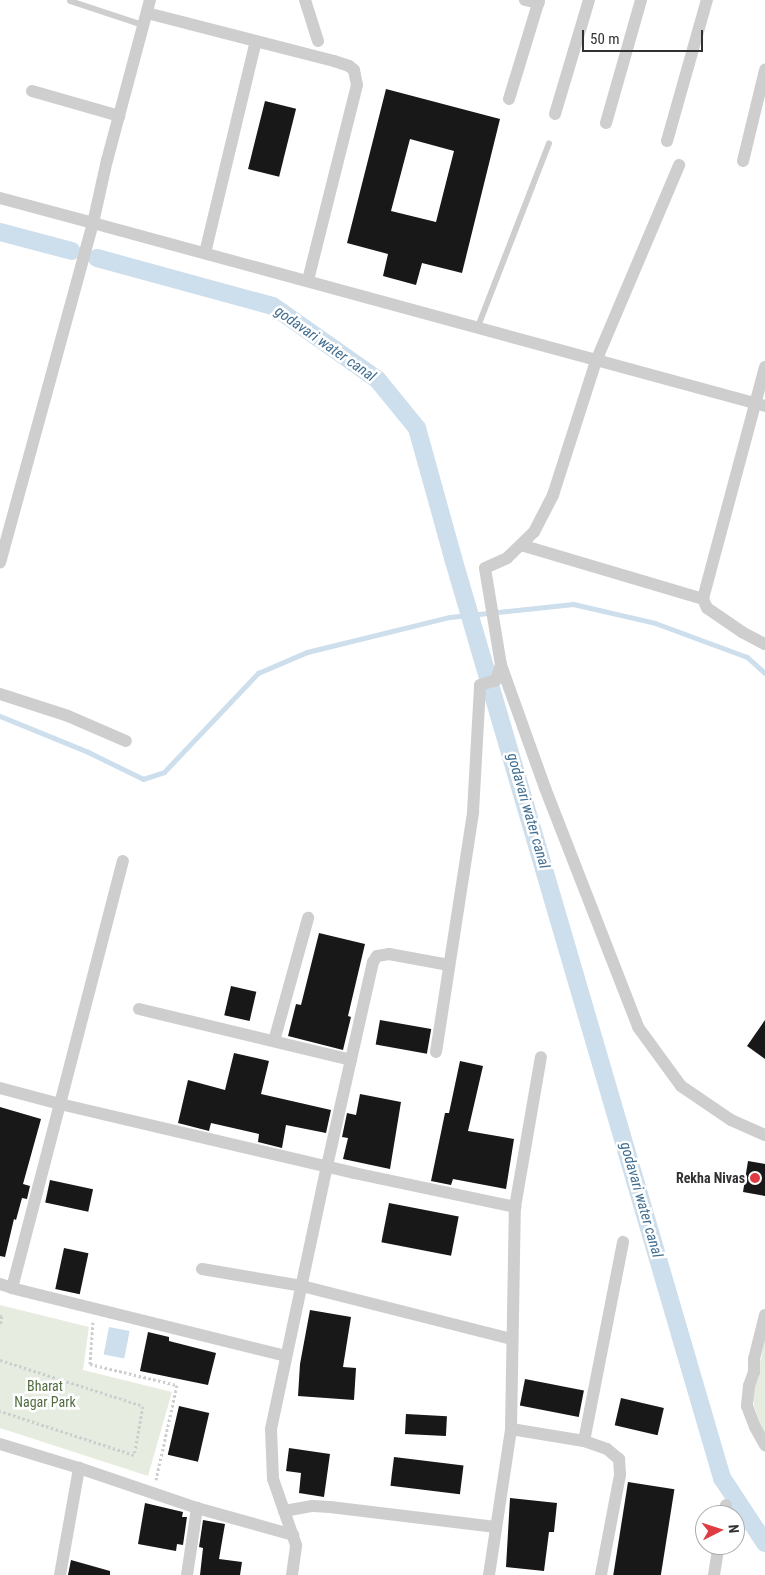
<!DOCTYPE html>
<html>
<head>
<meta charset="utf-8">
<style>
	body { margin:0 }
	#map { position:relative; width:765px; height:1575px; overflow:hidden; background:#fff; font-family:"Roboto Condensed",sans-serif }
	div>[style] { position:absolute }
	.green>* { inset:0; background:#e6ede0 }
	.water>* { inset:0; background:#cddeec; transform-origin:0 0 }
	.stream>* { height:5px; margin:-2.5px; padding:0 2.5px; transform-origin:2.5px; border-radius:2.5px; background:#cddeec }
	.canal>* { height:18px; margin:-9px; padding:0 9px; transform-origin:9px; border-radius:9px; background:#cddeec }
	.building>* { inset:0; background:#181818; transform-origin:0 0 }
	.path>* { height:3px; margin-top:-1.5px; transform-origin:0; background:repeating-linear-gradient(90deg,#cecece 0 2.5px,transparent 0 5px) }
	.lane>* { height:6px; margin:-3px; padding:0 3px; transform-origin:3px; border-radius:3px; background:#cecece }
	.street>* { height:12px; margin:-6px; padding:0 6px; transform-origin:6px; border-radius:6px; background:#cecece }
	.dots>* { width:14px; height:14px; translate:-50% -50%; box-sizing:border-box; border:2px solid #fff; border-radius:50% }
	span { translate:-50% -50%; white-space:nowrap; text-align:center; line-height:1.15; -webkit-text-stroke:5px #fff; paint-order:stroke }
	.poi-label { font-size:14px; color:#313131; font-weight:700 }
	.right { translate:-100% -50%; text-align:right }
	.park-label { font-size:14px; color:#526b3f }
	.water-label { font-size:15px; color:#416e91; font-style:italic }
	.north { position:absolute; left:695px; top:1505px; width:50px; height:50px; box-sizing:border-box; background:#fff; border:1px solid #adadad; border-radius:50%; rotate:85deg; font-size:14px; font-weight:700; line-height:20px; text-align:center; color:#313131 }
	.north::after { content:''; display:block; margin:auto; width:18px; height:22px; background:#de3c41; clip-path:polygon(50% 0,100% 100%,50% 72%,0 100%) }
	.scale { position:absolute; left:582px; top:30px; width:121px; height:22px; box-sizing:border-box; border:2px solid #313131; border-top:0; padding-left:6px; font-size:15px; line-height:18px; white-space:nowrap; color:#313131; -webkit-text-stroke:4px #fff; paint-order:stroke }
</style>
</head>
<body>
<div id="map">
	<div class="green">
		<i style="clip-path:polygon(0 1305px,89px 1327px,83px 1370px,172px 1392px,148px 1476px,0 1428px)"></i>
		<i style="clip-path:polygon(765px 1336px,765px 1437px,754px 1406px,753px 1388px,759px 1377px,758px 1363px,761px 1359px)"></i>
	</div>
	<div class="water">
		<i style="left:109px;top:1327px;width:21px;height:28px;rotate:11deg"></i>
	</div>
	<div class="stream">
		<i style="left:0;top:716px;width:95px;rotate:22.2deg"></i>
		<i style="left:88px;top:752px;width:61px;rotate:26.1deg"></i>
		<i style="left:143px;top:779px;width:22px;rotate:-18deg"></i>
		<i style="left:164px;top:772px;width:137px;rotate:-46.5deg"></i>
		<i style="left:258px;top:673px;width:53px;rotate:-23.2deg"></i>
		<i style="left:307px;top:652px;width:147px;rotate:-13.8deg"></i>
		<i style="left:450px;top:617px;width:124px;rotate:-6deg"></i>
		<i style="left:573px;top:604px;width:84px;rotate:13deg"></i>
		<i style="left:655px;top:623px;width:98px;rotate:20.3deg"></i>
		<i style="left:747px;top:657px;width:24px;rotate:42deg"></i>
	</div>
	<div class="canal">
		<i style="left:0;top:232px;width:74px;rotate:14.8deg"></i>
		<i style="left:97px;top:258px;width:182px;rotate:15.3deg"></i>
		<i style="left:273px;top:306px;width:127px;rotate:35.1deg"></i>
		<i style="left:377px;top:379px;width:63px;rotate:50.8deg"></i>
		<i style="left:417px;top:428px;width:135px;rotate:74.5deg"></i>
		<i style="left:453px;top:558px;width:959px;rotate:73.7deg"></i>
		<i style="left:722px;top:1478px;width:78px;rotate:56.5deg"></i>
	</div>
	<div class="building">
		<i style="clip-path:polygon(evenodd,386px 89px,500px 119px,462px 273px,422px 263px,416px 285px,383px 276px,388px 254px,347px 243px,386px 89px,410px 139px,454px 151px,436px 222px,391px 211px,410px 139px)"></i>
		<i style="left:265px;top:101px;width:32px;height:70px;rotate:14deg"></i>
		<i style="clip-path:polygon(319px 933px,365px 944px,348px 1016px,351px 1017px,343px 1050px,288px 1036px,296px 1004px,301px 1005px)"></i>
		<i style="left:231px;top:986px;width:26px;height:30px;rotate:13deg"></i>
		<i style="left:380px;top:1020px;width:52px;height:25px;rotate:10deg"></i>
		<i style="clip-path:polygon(765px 1020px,765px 1059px,747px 1046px)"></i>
		<i style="clip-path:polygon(234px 1053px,269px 1061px,261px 1094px,331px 1110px,326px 1133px,286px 1125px,282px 1148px,258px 1142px,259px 1134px,211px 1123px,209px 1131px,178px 1123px,188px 1080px,225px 1090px)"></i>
		<i style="clip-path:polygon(460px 1061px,483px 1066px,468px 1131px,514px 1139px,506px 1189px,453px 1179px,451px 1185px,431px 1181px,445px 1113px,449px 1113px)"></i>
		<i style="clip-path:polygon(360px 1094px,401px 1102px,390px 1169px,343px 1159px,348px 1138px,342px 1137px,347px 1113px,356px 1115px)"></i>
		<i style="clip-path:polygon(0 1107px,41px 1119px,23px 1184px,30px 1186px,27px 1199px,22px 1198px,16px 1220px,14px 1219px,5px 1257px,0 1256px)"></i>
		<i style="clip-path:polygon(748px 1161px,765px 1164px,765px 1196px,743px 1192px)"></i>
		<i style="left:50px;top:1180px;width:44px;height:23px;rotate:12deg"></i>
		<i style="left:389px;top:1203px;width:71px;height:40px;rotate:11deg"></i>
		<i style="left:64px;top:1248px;width:25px;height:42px;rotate:12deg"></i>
		<i style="clip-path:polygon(310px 1310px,351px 1317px,343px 1367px,356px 1368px,354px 1400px,298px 1396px,300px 1364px)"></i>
		<i style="clip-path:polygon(148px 1332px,169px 1337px,169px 1341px,216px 1353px,208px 1385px,140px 1371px)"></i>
		<i style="left:525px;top:1379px;width:60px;height:27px;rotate:11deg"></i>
		<i style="left:621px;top:1398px;width:44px;height:28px;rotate:13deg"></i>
		<i style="left:179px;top:1406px;width:31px;height:50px;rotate:13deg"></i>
		<i style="left:406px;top:1414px;width:41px;height:20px;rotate:3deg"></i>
		<i style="clip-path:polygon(289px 1448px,330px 1454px,324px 1497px,299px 1493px,301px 1473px,286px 1471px)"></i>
		<i style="left:394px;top:1457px;width:70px;height:29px;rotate:7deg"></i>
		<i style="left:628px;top:1482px;width:47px;height:95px;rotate:9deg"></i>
		<i style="clip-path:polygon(510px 1498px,557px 1503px,554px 1532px,549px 1532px,544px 1571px,506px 1567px)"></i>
		<i style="clip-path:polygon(145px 1503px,183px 1512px,182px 1517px,187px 1517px,183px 1545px,177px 1544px,176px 1551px,138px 1544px)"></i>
		<i style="clip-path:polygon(203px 1520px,225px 1524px,219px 1559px,242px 1562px,240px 1575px,200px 1575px,203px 1548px,199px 1547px)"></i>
		<i style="clip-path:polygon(71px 1560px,110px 1571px,110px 1575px,68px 1575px)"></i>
	</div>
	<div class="path">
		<i style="left:0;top:1316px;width:2px"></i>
		<i style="left:2px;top:1316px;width:10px;rotate:101deg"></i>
		<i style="left:93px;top:1322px;width:42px;rotate:94.1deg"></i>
		<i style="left:90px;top:1364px;width:89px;rotate:13.6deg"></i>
		<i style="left:177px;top:1385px;width:97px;rotate:102.5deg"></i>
		<i style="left:0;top:1360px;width:150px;rotate:17.8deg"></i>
		<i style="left:143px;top:1406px;width:50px;rotate:100.4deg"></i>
		<i style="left:134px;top:1455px;width:141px;rotate:-161.8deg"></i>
	</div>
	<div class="lane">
		<i style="left:70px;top:1px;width:77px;rotate:18.2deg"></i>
		<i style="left:477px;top:329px;width:199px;rotate:-68.8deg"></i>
	</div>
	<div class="street">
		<i style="left:150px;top:0;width:166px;rotate:105deg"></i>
		<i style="left:107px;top:160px;width:65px;rotate:102.5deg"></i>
		<i style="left:93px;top:223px;width:696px;rotate:15.23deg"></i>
		<i style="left:305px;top:0;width:43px;rotate:72.4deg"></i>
		<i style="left:525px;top:0;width:14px;rotate:12deg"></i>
		<i style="left:147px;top:13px;width:193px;rotate:14.4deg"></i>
		<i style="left:334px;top:61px;width:16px;rotate:18deg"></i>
		<i style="left:349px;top:66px;width:6px;rotate:39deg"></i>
		<i style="left:354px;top:70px;width:15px;rotate:79deg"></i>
		<i style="left:357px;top:85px;width:201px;rotate:104.1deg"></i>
		<i style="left:32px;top:91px;width:91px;rotate:16deg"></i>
		<i style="left:509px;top:99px;width:103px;rotate:-73.1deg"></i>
		<i style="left:555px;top:114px;width:119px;rotate:-73.4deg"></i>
		<i style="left:606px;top:123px;width:128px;rotate:-74.1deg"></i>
		<i style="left:667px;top:141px;width:147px;rotate:-74.2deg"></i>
		<i style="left:743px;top:161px;width:94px;rotate:-76.4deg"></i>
		<i style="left:0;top:198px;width:96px;rotate:15deg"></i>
		<i style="left:93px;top:223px;width:352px;rotate:105.3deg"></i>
		<i style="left:205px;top:253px;width:218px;rotate:-76.5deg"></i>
		<i style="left:765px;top:367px;width:240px;rotate:105deg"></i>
		<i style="left:703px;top:599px;width:10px;rotate:66deg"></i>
		<i style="left:707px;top:608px;width:42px;rotate:34.4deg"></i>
		<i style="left:742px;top:632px;width:26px;rotate:28deg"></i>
		<i style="left:521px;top:545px;width:190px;rotate:16.5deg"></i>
		<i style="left:501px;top:665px;width:131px;rotate:70.3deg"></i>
		<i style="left:545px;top:788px;width:256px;rotate:68.7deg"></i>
		<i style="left:638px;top:1027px;width:73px;rotate:53.9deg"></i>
		<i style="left:681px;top:1086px;width:60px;rotate:34.2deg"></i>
		<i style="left:731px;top:1120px;width:37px;rotate:24deg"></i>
		<i style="left:0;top:694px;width:71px;rotate:17.9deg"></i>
		<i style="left:68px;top:716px;width:63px;rotate:23.3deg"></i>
		<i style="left:139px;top:1009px;width:218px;rotate:13.5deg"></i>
		<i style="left:274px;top:1041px;width:128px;rotate:-74.5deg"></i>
		<i style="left:436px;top:1052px;width:243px;rotate:-81.2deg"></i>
		<i style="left:473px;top:812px;width:127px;rotate:-86.8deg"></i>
		<i style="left:480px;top:685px;width:17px;rotate:-17deg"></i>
		<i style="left:496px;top:680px;width:16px;rotate:-72deg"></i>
		<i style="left:501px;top:665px;width:98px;rotate:-99.4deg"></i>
		<i style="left:485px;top:568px;width:24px;rotate:-24deg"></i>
		<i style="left:507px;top:558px;width:37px;rotate:-44deg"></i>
		<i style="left:534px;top:532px;width:42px;rotate:-62.8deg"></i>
		<i style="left:553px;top:495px;width:141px;rotate:-72.2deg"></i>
		<i style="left:596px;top:361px;width:213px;rotate:-67deg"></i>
		<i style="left:0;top:1088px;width:62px;rotate:14.9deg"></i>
		<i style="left:60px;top:1104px;width:251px;rotate:-75.5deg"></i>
		<i style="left:202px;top:1269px;width:101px;rotate:9.6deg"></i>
		<i style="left:302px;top:1286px;width:217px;rotate:14.2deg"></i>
		<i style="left:0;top:1284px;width:13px;rotate:18deg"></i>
		<i style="left:765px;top:1315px;width:45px;rotate:104deg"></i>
		<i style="left:754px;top:1359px;width:13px;rotate:90deg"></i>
		<i style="left:754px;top:1372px;width:15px;rotate:110deg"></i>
		<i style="left:749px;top:1386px;width:20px;rotate:96deg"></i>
		<i style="left:747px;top:1406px;width:22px;rotate:69deg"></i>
		<i style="left:755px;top:1427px;width:21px;rotate:61deg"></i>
		<i style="left:286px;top:1356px;width:282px;rotate:-166.1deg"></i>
		<i style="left:12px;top:1288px;width:190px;rotate:-75.4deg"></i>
		<i style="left:60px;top:1104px;width:302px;rotate:13.2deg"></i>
		<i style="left:354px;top:1173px;width:165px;rotate:11.9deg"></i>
		<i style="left:511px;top:1429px;width:74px;rotate:9.3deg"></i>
		<i style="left:584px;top:1441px;width:24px;rotate:19deg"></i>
		<i style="left:607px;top:1449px;width:16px;rotate:40deg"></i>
		<i style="left:619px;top:1459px;width:16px;rotate:86deg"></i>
		<i style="left:620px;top:1475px;width:102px;rotate:100.8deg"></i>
		<i style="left:584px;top:1441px;width:203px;rotate:-78.9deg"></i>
		<i style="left:0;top:1444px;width:83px;rotate:16.9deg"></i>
		<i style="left:79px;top:1468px;width:125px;rotate:18.7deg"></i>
		<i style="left:197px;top:1508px;width:100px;rotate:15.7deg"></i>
		<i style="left:284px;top:1511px;width:29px;rotate:-10deg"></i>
		<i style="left:313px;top:1506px;width:17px;rotate:3deg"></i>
		<i style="left:330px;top:1507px;width:167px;rotate:6.9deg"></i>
		<i style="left:724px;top:1515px;width:10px;rotate:-79deg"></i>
		<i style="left:60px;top:1575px;width:109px;rotate:-79.9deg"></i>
		<i style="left:187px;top:1575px;width:68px;rotate:-81.5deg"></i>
		<i style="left:292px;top:1575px;width:30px;rotate:-82deg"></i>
		<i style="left:296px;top:1545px;width:70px;rotate:-109.2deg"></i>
		<i style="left:273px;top:1479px;width:50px;rotate:-92.3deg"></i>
		<i style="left:271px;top:1429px;width:269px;rotate:-78deg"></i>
		<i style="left:327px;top:1166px;width:209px;rotate:-77.3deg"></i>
		<i style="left:373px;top:962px;width:7px;rotate:-56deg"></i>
		<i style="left:377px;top:956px;width:12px;rotate:-9deg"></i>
		<i style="left:389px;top:954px;width:61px;rotate:10.4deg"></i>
		<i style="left:489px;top:1575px;width:148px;rotate:-81.4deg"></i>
		<i style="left:511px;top:1429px;width:222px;rotate:-89deg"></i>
		<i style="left:515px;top:1207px;width:152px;rotate:-80.2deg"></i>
		<i style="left:714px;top:1575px;width:30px;rotate:-81deg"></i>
	</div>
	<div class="dots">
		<i style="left:755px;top:1178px;background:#de3c41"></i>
	</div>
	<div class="poi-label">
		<span class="right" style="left:745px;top:1178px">Rekha Nivas</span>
	</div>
	<div class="park-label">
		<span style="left:45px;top:1394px">Bharat<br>Nagar Park</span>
	</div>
	<div class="water-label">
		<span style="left:325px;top:344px;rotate:35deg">godavari water canal</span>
		<span style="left:528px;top:811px;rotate:74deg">godavari water canal</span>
		<span style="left:641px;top:1200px;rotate:74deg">godavari water canal</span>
	</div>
	<div class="north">N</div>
	<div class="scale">50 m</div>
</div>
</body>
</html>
